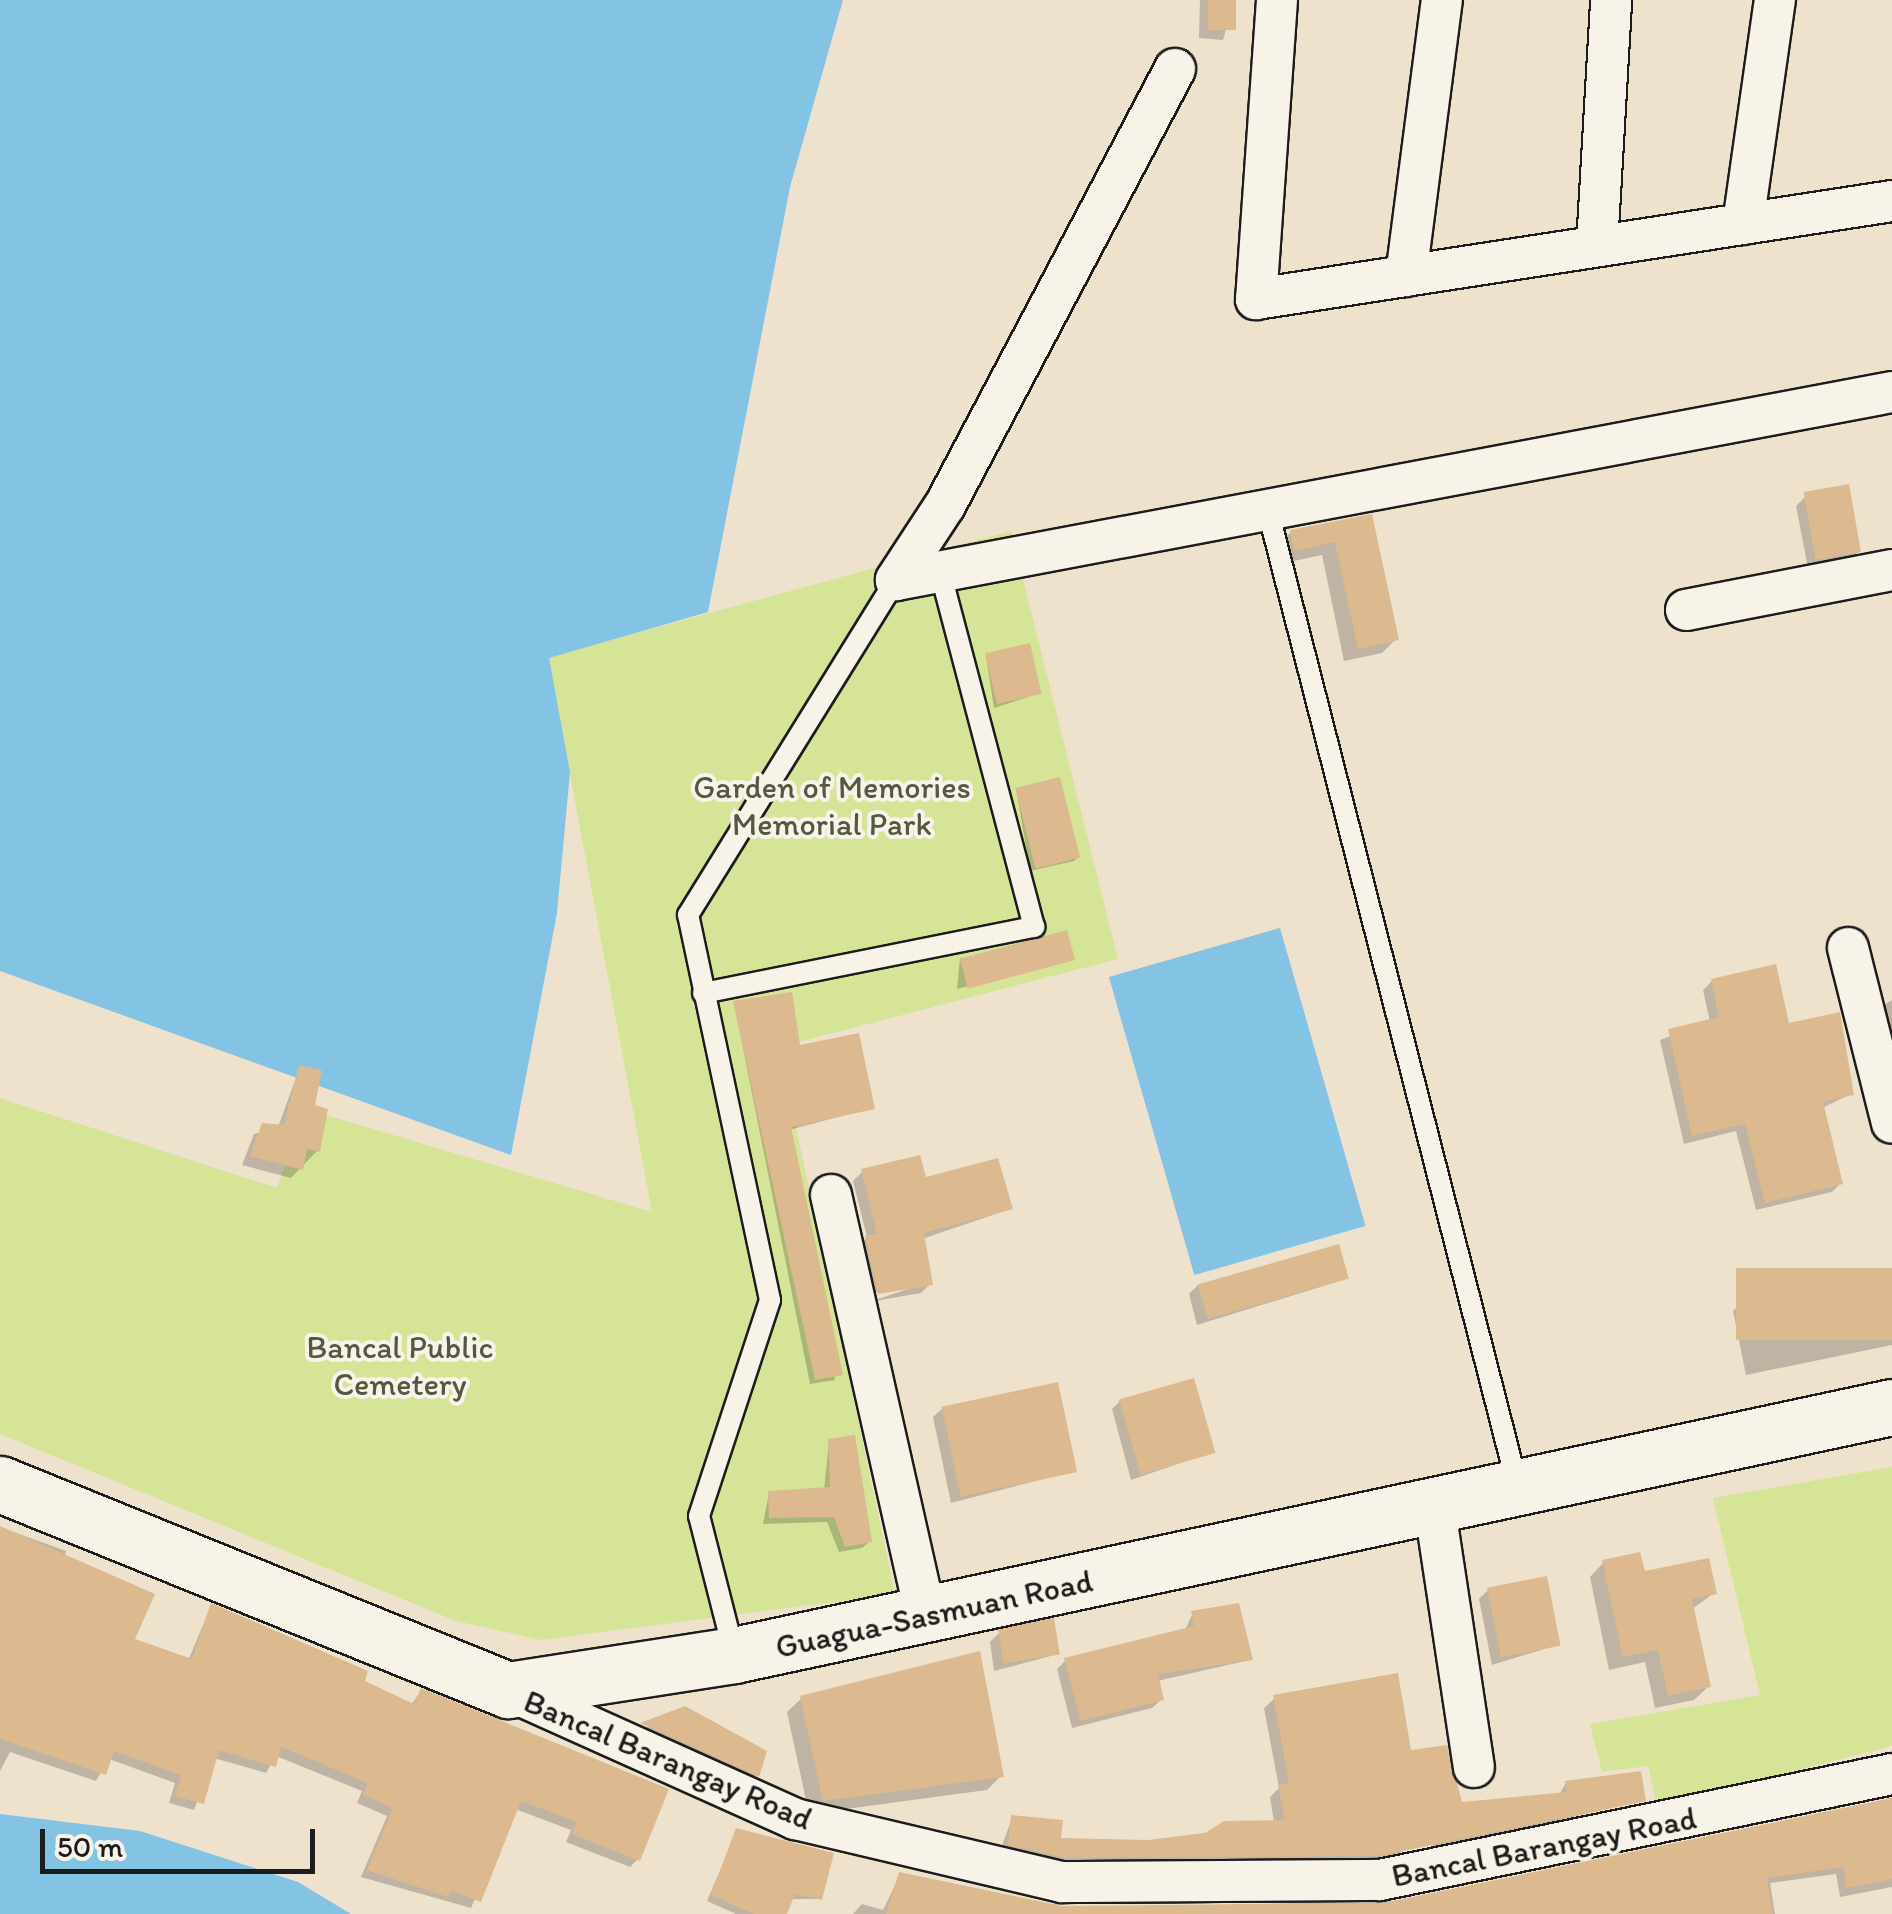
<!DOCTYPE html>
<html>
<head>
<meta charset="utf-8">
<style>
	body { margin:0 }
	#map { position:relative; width:1892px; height:1914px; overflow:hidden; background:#efe2cd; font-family:Itim,sans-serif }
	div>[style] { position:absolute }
	.green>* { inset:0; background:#d5e497 }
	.water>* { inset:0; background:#83c3e4; transform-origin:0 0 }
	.shadow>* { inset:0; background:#0003 }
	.building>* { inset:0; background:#dcb98e; transform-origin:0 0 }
	.roads { filter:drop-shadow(2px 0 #1c1c1c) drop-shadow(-2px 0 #1c1c1c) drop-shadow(0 2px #1c1c1c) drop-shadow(0 -2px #1c1c1c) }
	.service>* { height:20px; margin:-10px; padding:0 10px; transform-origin:10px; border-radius:10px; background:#f7f3e8 }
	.minor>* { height:40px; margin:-20px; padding:0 20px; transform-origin:20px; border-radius:20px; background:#f7f3e8 }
	.secondary>* { height:55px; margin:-27.5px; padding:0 27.5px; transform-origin:27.5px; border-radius:27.5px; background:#f7f3e8 }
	span { translate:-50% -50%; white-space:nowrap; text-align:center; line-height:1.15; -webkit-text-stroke:8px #f7f3e8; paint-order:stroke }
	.park-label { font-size:32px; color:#545841 }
	.street-label { font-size:32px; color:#1c1c1c }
	.scale { position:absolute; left:40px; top:1829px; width:275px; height:45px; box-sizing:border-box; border:5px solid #1c1c1c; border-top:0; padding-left:12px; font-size:30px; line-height:35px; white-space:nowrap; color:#1c1c1c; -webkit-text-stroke:8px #f7f3e8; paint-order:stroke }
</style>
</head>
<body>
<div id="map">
	<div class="green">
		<i style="clip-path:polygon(1011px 531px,1118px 959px,779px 1047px,895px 1594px,541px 1640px,456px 1621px,0 1434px,0 1098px,277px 1188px,306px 1109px,652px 1212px,548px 657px)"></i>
		<i style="clip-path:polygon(1892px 1467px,1892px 1746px,1657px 1806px,1648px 1766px,1602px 1772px,1590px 1724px,1760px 1695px,1713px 1498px)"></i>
	</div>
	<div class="water">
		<i style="clip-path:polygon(0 0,843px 0,790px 187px,708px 612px,549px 658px,570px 772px,557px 913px,511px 1155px,0 971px)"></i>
		<i style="left:1280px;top:928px;width:310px;height:178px;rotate:74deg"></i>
		<i style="clip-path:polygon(0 1814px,140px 1831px,298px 1882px,351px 1914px,0 1914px)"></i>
	</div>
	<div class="shadow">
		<i style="clip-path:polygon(1200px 0,1234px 0,1223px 40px,1199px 38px)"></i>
		<i style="clip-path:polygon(1805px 497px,1859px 551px,1850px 560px,1808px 568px,1796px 506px)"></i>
		<i style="clip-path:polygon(1370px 517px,1396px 639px,1382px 653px,1344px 661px,1322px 555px,1280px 564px,1277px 546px,1291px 532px)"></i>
		<i style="clip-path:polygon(986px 656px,1040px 693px,994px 708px)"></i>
		<i style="clip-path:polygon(1016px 788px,1078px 857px,1074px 861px,1030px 871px)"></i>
		<i style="clip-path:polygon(960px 958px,1073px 959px,957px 989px)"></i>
		<i style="clip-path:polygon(1712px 981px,1787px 1026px,1851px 1094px,1822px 1108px,1841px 1183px,1832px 1192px,1756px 1210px,1736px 1131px,1684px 1144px,1660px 1040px,1710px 1022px,1703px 990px)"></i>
		<i style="clip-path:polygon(1892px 1000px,1892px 1046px,1879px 1008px)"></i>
		<i style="clip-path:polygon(734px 1003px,872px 1108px,789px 1130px,835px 1380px,810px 1384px)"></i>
		<i style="clip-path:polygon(300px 1067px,317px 1151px,291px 1178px,242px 1165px,254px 1134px,278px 1127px)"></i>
		<i style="clip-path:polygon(862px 1172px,924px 1180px,1010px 1209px,922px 1239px,930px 1284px,921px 1293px,869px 1302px,923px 1284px,867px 1294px,857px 1248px,867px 1237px,853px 1181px)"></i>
		<i style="clip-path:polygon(1346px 1279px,1197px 1325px,1189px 1294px,1198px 1285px)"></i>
		<i style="clip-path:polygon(1892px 1287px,1892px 1345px,1746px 1375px,1733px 1311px,1741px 1303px)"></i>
		<i style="clip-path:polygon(1121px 1400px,1212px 1452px,1131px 1480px,1112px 1409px)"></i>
		<i style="clip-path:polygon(943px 1408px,1074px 1471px,951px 1503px,933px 1417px)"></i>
		<i style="clip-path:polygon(829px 1441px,869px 1542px,862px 1548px,839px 1552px,827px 1522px,763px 1524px,769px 1493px,824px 1490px)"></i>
		<i style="clip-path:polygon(0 1527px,66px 1551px,63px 1562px,132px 1641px,188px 1661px,211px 1606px,411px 1705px,421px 1691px,638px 1859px,630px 1867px,566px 1842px,571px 1830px,515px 1809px,471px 1908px,361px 1877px,387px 1816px,357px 1803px,362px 1791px,276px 1756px,266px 1773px,214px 1758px,194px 1810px,169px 1803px,175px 1783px,109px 1759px,96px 1781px,10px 1752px,0 1771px)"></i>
		<i style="clip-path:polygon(1604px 1562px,1714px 1593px,1692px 1609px,1709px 1686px,1694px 1700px,1655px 1708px,1645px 1662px,1609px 1670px,1590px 1577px)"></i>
		<i style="clip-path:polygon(1488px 1590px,1557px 1645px,1492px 1665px,1479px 1599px)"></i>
		<i style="clip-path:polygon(1193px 1613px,1250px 1660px,1157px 1681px,1162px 1699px,1152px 1708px,1072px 1728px,1057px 1669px,1066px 1660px,1185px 1630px)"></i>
		<i style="clip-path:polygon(999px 1633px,1058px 1654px,994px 1671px,990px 1642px)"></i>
		<i style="clip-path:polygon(978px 1654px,1001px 1776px,987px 1790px,809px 1814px,787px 1712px,802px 1698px)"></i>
		<i style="clip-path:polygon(1275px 1698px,1403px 1850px,1392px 1860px,1053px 1867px,999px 1854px,1012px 1818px,1059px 1840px,1148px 1842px,1274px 1822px,1270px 1797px,1279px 1788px,1264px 1708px)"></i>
		<i style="clip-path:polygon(685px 1709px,756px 1775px,747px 1784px,634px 1733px)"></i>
		<i style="clip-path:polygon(1418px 1760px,1460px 1804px,1558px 1796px,1566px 1783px,1643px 1800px,1434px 1850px)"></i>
		<i style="clip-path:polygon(1892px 1801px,1892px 1887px,1840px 1897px,1836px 1874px,1770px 1883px,1775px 1914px,1446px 1914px)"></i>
		<i style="clip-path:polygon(737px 1831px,820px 1899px,790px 1899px,784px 1914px,736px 1914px,707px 1901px)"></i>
		<i style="clip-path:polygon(900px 1875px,1062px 1908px,1404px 1901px,1404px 1914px,853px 1914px,862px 1904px,883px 1910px)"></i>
	</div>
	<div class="building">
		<i style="left:1208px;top:0;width:28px;height:30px"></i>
		<i style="left:1849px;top:484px;width:69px;height:46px;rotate:80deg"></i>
		<i style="clip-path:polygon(1372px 514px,1399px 640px,1358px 649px,1335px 542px,1294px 551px,1290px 530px)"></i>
		<i style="left:1030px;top:643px;width:52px;height:46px;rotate:77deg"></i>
		<i style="left:1060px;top:777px;width:83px;height:46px;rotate:76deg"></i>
		<i style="left:1067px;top:930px;width:31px;height:111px;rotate:75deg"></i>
		<i style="clip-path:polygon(1776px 964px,1789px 1023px,1840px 1012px,1854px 1095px,1823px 1102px,1843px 1184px,1765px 1203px,1745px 1124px,1692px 1136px,1668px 1029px,1719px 1017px,1711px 979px)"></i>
		<i style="clip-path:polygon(792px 992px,800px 1045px,859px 1033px,875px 1109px,791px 1127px,843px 1375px,815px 1380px,733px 1001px)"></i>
		<i style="clip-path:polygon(299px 1065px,322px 1070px,315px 1105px,328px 1109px,320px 1152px,307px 1149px,303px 1170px,250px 1156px,262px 1123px,284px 1125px)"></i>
		<i style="clip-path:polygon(920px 1155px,926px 1177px,998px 1158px,1013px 1209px,924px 1233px,933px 1285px,878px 1294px,865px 1236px,877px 1234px,861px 1169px)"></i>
		<i style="left:1339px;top:1244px;width:36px;height:147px;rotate:74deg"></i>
		<i style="left:1892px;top:1268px;width:72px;height:156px;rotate:90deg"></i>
		<i style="left:1194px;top:1378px;width:78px;height:78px;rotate:74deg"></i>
		<i style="left:1058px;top:1382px;width:92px;height:119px;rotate:78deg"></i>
		<i style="clip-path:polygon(855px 1435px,872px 1542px,845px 1547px,834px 1517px,769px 1518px,768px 1491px,830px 1487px,828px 1439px)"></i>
		<i style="clip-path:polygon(0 1526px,155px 1594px,135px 1639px,192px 1659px,211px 1603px,368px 1671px,365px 1681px,414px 1704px,421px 1688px,669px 1789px,640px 1861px,572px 1834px,577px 1822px,521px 1801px,481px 1902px,451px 1890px,448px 1897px,367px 1870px,393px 1808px,363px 1795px,368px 1783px,281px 1747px,276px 1767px,219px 1750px,204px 1804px,175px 1796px,181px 1775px,114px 1751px,106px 1775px,0 1739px)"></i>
		<i style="clip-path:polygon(1640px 1552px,1645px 1571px,1709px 1558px,1717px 1594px,1692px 1599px,1711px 1687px,1668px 1696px,1658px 1650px,1623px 1657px,1602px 1560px)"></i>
		<i style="left:1547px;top:1576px;width:71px;height:61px;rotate:79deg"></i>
		<i style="clip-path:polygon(1239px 1603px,1253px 1660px,1158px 1674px,1164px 1700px,1081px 1721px,1064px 1658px,1194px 1626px,1191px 1611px)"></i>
		<i style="left:1054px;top:1618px;width:37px;height:57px;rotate:81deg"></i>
		<i style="clip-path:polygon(980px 1651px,1004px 1777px,823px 1801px,800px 1696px)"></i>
		<i style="clip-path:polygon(1398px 1673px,1411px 1750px,1447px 1745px,1462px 1802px,1567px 1792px,1565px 1781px,1641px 1771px,1646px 1801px,1378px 1856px,1065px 1858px,1008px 1845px,1011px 1815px,1063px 1820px,1061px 1838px,1148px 1840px,1205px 1833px,1224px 1821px,1285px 1820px,1278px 1785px,1289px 1783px,1273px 1695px)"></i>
		<i style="clip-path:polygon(685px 1706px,767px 1751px,759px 1777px,640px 1723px)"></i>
		<i style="clip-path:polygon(1892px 1798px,1892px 1879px,1847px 1888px,1843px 1867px,1767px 1878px,1773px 1914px,886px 1914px,899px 1872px,1062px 1906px,1384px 1903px)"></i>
		<i style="clip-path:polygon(736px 1828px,834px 1853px,822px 1900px,795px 1894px,787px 1914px,754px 1914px,711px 1895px)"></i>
	</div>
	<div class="roads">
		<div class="service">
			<i style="left:1267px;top:507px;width:1008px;rotate:75.65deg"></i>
			<i style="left:703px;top:993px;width:338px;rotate:-11.3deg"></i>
			<i style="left:1034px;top:927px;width:367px;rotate:-104.8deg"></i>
			<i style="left:734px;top:1653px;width:141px;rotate:-104.3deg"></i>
			<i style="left:699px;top:1516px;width:227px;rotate:-71.8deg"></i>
			<i style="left:770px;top:1300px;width:394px;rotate:-102deg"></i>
			<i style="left:688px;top:915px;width:394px;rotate:-58.2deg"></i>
		</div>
		<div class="minor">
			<i style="left:1277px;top:0;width:300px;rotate:94deg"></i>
			<i style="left:1256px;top:299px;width:644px;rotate:-8.76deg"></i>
			<i style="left:1175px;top:69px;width:493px;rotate:117.8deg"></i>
			<i style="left:945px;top:505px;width:90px;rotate:123.2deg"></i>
			<i style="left:896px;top:580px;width:1014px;rotate:-10.69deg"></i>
			<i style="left:1743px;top:224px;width:226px;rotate:-81.9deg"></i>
			<i style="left:1597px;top:246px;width:246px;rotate:-86.7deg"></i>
			<i style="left:1406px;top:276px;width:278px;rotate:-82.6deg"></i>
			<i style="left:1686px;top:610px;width:210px;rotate:-11deg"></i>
			<i style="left:1848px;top:948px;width:180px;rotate:75.9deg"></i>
			<i style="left:831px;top:1195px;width:431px;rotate:77.3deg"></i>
			<i style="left:1435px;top:1510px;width:260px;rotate:81.4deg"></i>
			<i style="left:508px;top:1690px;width:315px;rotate:24.2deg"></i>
			<i style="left:795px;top:1819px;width:274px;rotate:13.3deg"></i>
			<i style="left:1062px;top:1882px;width:318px;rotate:-0.4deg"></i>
			<i style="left:1380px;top:1880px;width:523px;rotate:-11.7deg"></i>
		</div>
		<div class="secondary">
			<i style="left:0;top:1484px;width:548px;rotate:22.07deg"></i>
			<i style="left:508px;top:1690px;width:229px;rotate:-8.8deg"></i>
			<i style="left:734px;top:1655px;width:1184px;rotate:-12.09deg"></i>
		</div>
	</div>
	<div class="park-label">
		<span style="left:832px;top:806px">Garden of Memories<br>Memorial Park</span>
		<span style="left:400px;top:1366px">Bancal Public<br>Cemetery</span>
	</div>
	<div class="street-label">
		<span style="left:934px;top:1614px;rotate:-12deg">Guagua-Sasmuan Road</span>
		<span style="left:668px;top:1760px;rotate:23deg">Bancal Barangay Road</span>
		<span style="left:1544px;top:1847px;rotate:-11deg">Bancal Barangay Road</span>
	</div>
	<div class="scale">50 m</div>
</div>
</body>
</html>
